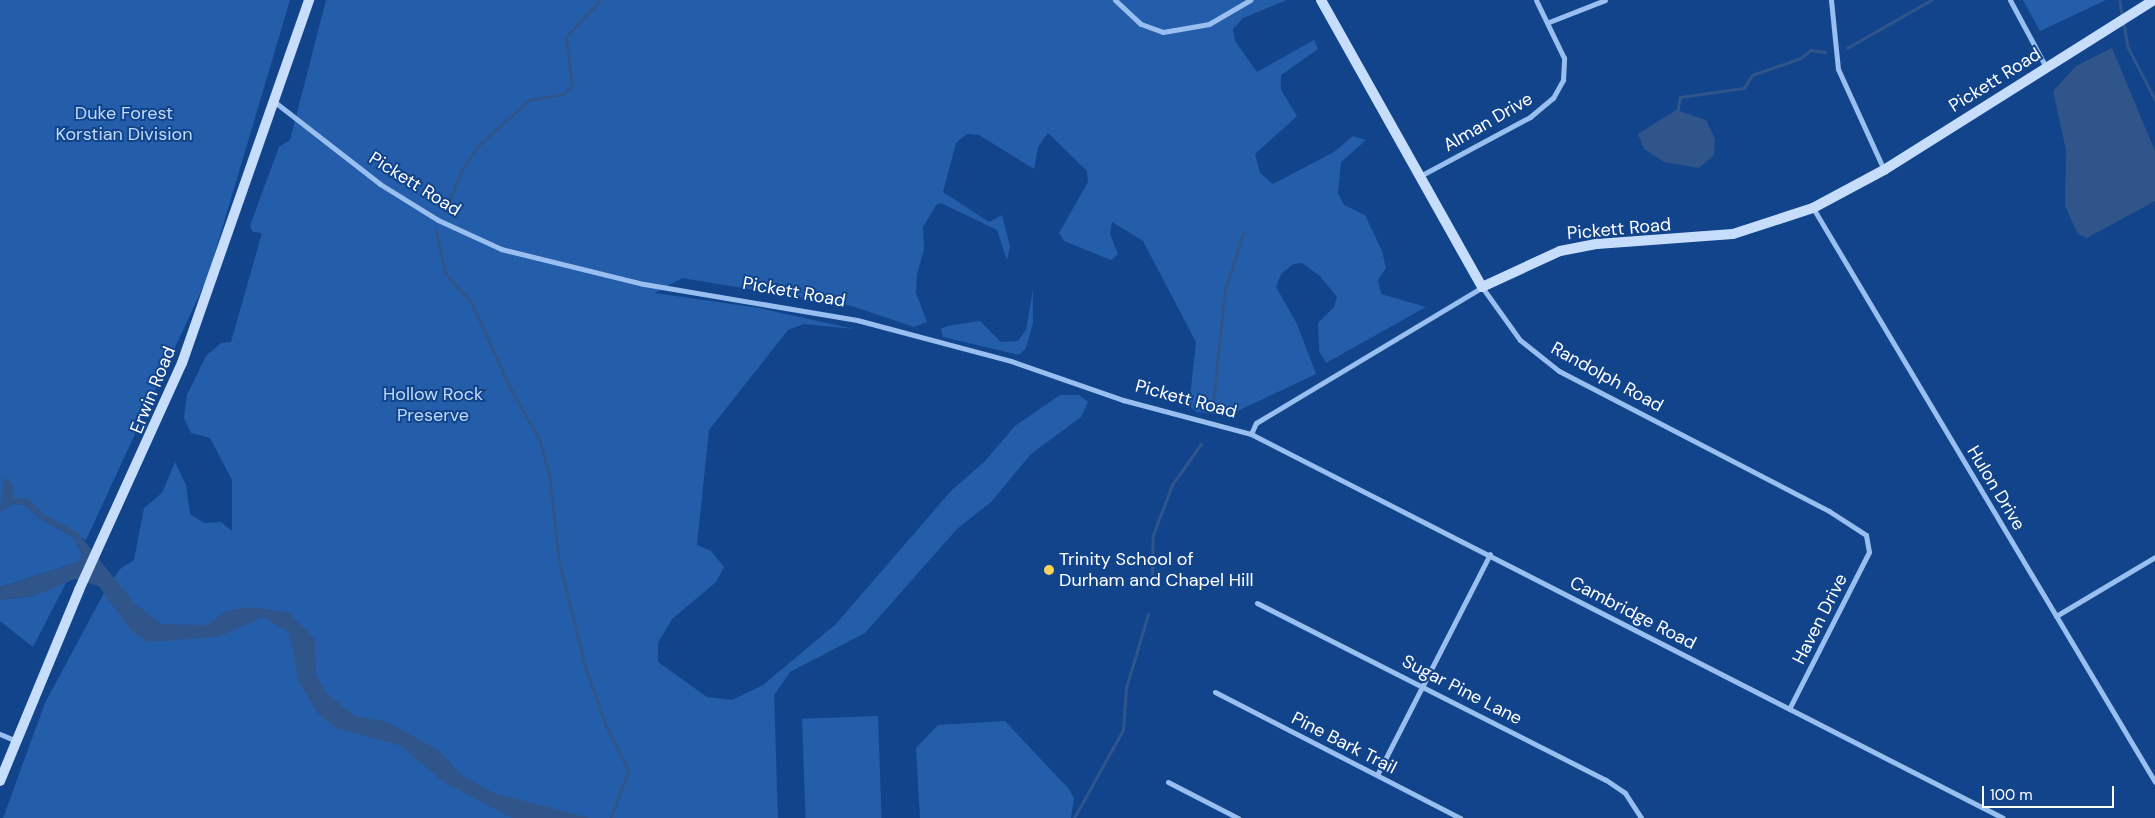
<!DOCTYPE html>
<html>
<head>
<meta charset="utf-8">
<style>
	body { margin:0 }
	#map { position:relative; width:2155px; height:818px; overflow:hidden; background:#12448b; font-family:"DM Sans",sans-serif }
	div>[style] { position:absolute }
	.green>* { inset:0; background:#245eaa; transform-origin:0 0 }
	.water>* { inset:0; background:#30558a }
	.stream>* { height:2.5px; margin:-1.25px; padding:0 1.25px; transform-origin:1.25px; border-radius:1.25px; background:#30558a }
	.street>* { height:5px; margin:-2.5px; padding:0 2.5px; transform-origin:2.5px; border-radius:2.5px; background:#99bff1 }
	.secondary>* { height:10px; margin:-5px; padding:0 5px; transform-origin:5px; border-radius:5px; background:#c7ddfc }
	.dots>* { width:14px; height:14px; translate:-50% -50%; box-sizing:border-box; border:2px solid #12448b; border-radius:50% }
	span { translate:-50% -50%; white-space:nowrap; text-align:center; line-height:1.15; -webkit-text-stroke:4px #12448b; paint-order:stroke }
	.street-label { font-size:18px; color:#fff }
	.park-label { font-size:18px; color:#bfdafc }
	.poi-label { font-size:18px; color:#fff }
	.left { translate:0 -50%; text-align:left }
	.scale { position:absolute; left:1982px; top:786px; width:132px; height:22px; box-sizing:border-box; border:2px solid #fff; border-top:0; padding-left:6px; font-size:15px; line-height:18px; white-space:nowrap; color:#fff; -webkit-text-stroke:4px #12448b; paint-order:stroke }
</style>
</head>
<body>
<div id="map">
	<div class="green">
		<i style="clip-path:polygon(0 0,290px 0,208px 276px,86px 540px,46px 519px,25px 502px,12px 503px,0 510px)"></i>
		<i style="clip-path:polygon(326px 0,1287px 0,1243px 18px,1233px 29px,1235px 41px,1257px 72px,1314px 40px,1318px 49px,1281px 75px,1281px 90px,1297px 116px,1255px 154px,1260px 173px,1273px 184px,1334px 152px,1353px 136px,1366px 140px,1341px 162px,1338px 193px,1344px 205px,1365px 215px,1382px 251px,1386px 268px,1378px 280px,1381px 294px,1426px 307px,1326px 363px,1319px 351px,1318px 323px,1334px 307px,1337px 297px,1320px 276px,1302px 263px,1293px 264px,1281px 274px,1276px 287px,1297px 324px,1316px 374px,1229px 415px,1197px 412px,1189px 406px,1196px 342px,1143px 241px,1112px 222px,1110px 234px,1118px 254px,1111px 260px,1064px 241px,1059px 233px,1088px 182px,1087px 171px,1048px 133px,1038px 147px,1034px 169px,979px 135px,967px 134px,956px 143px,943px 192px,989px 222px,1002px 215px,1010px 247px,1007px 260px,997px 230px,941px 203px,936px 205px,923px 227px,924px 250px,917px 274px,916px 293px,927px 322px,914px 327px,852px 306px,682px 278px,655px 293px,759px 308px,854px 329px,804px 324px,788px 330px,709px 430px,697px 545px,711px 551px,724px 567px,716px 582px,672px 619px,658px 643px,658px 662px,707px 697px,732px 700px,763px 685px,836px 624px,950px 492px,985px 461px,1015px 426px,1060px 395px,1079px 395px,1088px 402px,1081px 417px,1031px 454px,991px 502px,957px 529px,865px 633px,790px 672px,774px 695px,778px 818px,3px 818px,45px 703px,105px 591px,120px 569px,134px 560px,144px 508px,162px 493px,175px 462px,186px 485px,190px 514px,204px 523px,221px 522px,232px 531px,232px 480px,210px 438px,191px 433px,184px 418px,187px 395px,206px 356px,221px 343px,231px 342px,262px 233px,253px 232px,250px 226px,279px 147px,290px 140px)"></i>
		<i style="clip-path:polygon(2023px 0,2106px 0,2040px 31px)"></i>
		<i style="clip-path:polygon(1033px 290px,1033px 323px,1026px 348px,1019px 355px,943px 337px,941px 329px,947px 326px,980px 321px,1001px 342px,1018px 341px,1026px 330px)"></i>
		<i style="clip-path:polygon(13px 504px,25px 505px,40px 519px,73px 537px,82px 555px,78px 562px,0 587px,0 512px)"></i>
		<i style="clip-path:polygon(67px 581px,33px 647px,0 621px,0 600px,33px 596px)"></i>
		<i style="left:878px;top:716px;width:102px;height:76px;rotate:88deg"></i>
		<i style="clip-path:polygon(1005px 721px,1068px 788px,1074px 798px,1071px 818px,920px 818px,916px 748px,938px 725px)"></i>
	</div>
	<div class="water">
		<i style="clip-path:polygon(2112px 48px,2155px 151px,2155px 201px,2087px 238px,2078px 234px,2065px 206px,2066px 150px,2053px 91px,2076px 66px)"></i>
		<i style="clip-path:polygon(1676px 110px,1706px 120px,1715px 139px,1714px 155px,1699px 168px,1664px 162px,1644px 149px,1638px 134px)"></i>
		<i style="clip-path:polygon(4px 477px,14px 486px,13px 498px,28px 498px,43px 514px,77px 532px,135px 604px,162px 624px,207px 625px,226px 611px,249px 607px,288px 612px,315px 639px,316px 674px,326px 693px,355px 716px,387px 722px,438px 750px,463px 776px,494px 793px,590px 818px,512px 818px,443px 782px,401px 746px,336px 728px,319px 715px,299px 683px,289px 633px,263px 617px,218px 637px,148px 642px,131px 631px,99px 586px,75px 579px,33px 596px,0 600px,0 587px,78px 562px,82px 555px,73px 537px,40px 519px,25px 505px,13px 504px,0 512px)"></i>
	</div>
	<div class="stream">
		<i style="left:2120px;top:0;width:16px;rotate:83deg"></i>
		<i style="left:2124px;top:24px;width:23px;rotate:80deg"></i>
		<i style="left:2128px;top:47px;width:59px;rotate:62.6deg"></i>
		<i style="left:1847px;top:48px;width:97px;rotate:-29.7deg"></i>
		<i style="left:1677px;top:113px;width:16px;rotate:-79deg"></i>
		<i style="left:1680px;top:97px;width:65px;rotate:-8deg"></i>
		<i style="left:1744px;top:88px;width:15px;rotate:-58deg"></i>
		<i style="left:1752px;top:75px;width:52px;rotate:-19.1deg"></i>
		<i style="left:1801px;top:58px;width:13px;rotate:-39deg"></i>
		<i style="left:1811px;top:50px;width:14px;rotate:8deg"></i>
		<i style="left:444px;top:212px;width:46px;rotate:-66.8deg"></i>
		<i style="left:462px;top:170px;width:30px;rotate:-56deg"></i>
		<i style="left:479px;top:145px;width:67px;rotate:-42deg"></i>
		<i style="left:529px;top:100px;width:36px;rotate:-10deg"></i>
		<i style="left:564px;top:94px;width:11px;rotate:-45deg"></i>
		<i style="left:572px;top:86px;width:49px;rotate:-97deg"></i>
		<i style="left:566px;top:37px;width:50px;rotate:-47.4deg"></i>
		<i style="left:436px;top:231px;width:44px;rotate:76.9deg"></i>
		<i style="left:446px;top:274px;width:39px;rotate:48deg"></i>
		<i style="left:472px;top:303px;width:92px;rotate:65.7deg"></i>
		<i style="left:510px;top:387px;width:61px;rotate:60.5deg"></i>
		<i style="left:540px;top:440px;width:38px;rotate:75deg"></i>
		<i style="left:550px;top:477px;width:82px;rotate:83.7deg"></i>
		<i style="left:559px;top:559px;width:109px;rotate:76.2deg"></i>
		<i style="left:585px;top:665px;width:64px;rotate:70.7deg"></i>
		<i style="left:606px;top:725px;width:51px;rotate:63.4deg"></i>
		<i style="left:629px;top:771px;width:50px;rotate:111deg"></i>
		<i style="left:1212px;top:412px;width:124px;rotate:-84deg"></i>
		<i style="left:1225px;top:289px;width:58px;rotate:-71.9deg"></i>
		<i style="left:1152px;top:574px;width:39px;rotate:-89deg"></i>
		<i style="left:1153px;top:535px;width:53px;rotate:-69.2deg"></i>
		<i style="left:1172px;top:485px;width:50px;rotate:-54.7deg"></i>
		<i style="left:1074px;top:818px;width:101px;rotate:-60.9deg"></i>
		<i style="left:1123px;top:730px;width:42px;rotate:-85.9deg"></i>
		<i style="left:1126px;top:688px;width:77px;rotate:-73.4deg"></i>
	</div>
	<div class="street">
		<i style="left:1115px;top:0;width:35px;rotate:43deg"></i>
		<i style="left:1141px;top:24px;width:23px;rotate:20deg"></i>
		<i style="left:1163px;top:32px;width:47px;rotate:-9.9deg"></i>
		<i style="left:1209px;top:24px;width:48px;rotate:-30.3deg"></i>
		<i style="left:1831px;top:0;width:69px;rotate:84.2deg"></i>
		<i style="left:1838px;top:69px;width:111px;rotate:65.5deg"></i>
		<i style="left:2010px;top:0;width:76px;rotate:61.8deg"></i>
		<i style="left:1549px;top:22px;width:60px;rotate:-21.4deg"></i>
		<i style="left:276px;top:103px;width:132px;rotate:37.9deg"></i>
		<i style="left:380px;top:184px;width:68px;rotate:31.8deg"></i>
		<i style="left:438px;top:220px;width:69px;rotate:24.7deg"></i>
		<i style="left:501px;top:249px;width:147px;rotate:13.8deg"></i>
		<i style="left:644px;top:284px;width:216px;rotate:9.6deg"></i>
		<i style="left:857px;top:320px;width:159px;rotate:14.9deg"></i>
		<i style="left:1011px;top:361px;width:119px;rotate:19.2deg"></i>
		<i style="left:1123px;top:400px;width:132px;rotate:14.9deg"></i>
		<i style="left:1251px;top:434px;width:844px;rotate:27.05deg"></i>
		<i style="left:1420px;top:176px;width:125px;rotate:-28.2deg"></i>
		<i style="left:1530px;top:117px;width:30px;rotate:-40deg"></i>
		<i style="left:1553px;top:98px;width:21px;rotate:-61deg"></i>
		<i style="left:1563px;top:80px;width:22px;rotate:-87deg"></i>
		<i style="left:1564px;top:58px;width:64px;rotate:-115.8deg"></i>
		<i style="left:1813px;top:208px;width:668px;rotate:59.21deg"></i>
		<i style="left:1251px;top:434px;width:12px;rotate:-66deg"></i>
		<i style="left:1256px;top:423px;width:264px;rotate:-31deg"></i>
		<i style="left:1482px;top:287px;width:65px;rotate:54.4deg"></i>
		<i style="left:1520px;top:340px;width:50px;rotate:38.5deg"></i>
		<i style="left:1559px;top:371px;width:304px;rotate:27.4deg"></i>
		<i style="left:1829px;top:511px;width:44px;rotate:33deg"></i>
		<i style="left:1866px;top:535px;width:17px;rotate:80deg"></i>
		<i style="left:1869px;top:552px;width:176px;rotate:117deg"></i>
		<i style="left:1257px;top:603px;width:391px;rotate:26.9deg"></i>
		<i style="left:1606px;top:780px;width:23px;rotate:34deg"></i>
		<i style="left:1625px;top:793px;width:30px;rotate:57deg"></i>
		<i style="left:2056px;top:616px;width:115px;rotate:-30.8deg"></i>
		<i style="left:1215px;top:692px;width:276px;rotate:27.2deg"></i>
		<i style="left:0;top:734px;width:15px;rotate:23deg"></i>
		<i style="left:1377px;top:775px;width:248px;rotate:-62.9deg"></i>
		<i style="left:1168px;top:782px;width:79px;rotate:27.2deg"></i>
	</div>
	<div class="secondary">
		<i style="left:1321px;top:0;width:329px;rotate:60.7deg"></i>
		<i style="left:1482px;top:287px;width:86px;rotate:-24.8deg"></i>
		<i style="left:1560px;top:251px;width:38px;rotate:-11deg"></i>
		<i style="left:1597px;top:244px;width:136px;rotate:-4.2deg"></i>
		<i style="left:1733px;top:234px;width:84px;rotate:-18deg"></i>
		<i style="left:1813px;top:208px;width:81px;rotate:-28.2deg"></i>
		<i style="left:1884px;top:170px;width:319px;rotate:-32.2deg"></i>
		<i style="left:0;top:781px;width:207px;rotate:-67.5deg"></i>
		<i style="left:79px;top:590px;width:249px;rotate:-65.6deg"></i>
		<i style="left:182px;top:363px;width:385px;rotate:-70.7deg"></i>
	</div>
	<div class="dots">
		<i style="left:1049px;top:570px;background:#ffd259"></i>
	</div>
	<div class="street-label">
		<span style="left:1995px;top:80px;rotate:-32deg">Pickett Road</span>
		<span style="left:1488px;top:122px;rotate:-30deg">Alman Drive</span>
		<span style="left:415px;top:184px;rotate:32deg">Pickett Road</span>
		<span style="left:1619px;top:229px;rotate:-5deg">Pickett Road</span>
		<span style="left:794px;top:292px;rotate:10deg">Pickett Road</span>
		<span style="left:1607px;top:377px;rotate:29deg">Randolph Road</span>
		<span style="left:153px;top:390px;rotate:-68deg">Erwin Road</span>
		<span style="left:1186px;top:399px;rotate:15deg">Pickett Road</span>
		<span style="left:1996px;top:488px;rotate:59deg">Hulon Drive</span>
		<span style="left:1633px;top:613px;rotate:27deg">Cambridge Road</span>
		<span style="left:1820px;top:619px;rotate:-63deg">Haven Drive</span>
		<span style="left:1462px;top:690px;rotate:27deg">Sugar Pine Lane</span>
		<span style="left:1344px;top:743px;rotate:27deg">Pine Bark Trail</span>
	</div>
	<div class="park-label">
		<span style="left:124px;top:124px">Duke Forest<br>Korstian Division</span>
		<span style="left:433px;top:405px">Hollow Rock<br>Preserve</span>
	</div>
	<div class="poi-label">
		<span class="left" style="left:1059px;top:570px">Trinity School of<br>Durham and Chapel Hill</span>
	</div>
	<div class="scale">100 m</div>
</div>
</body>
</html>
